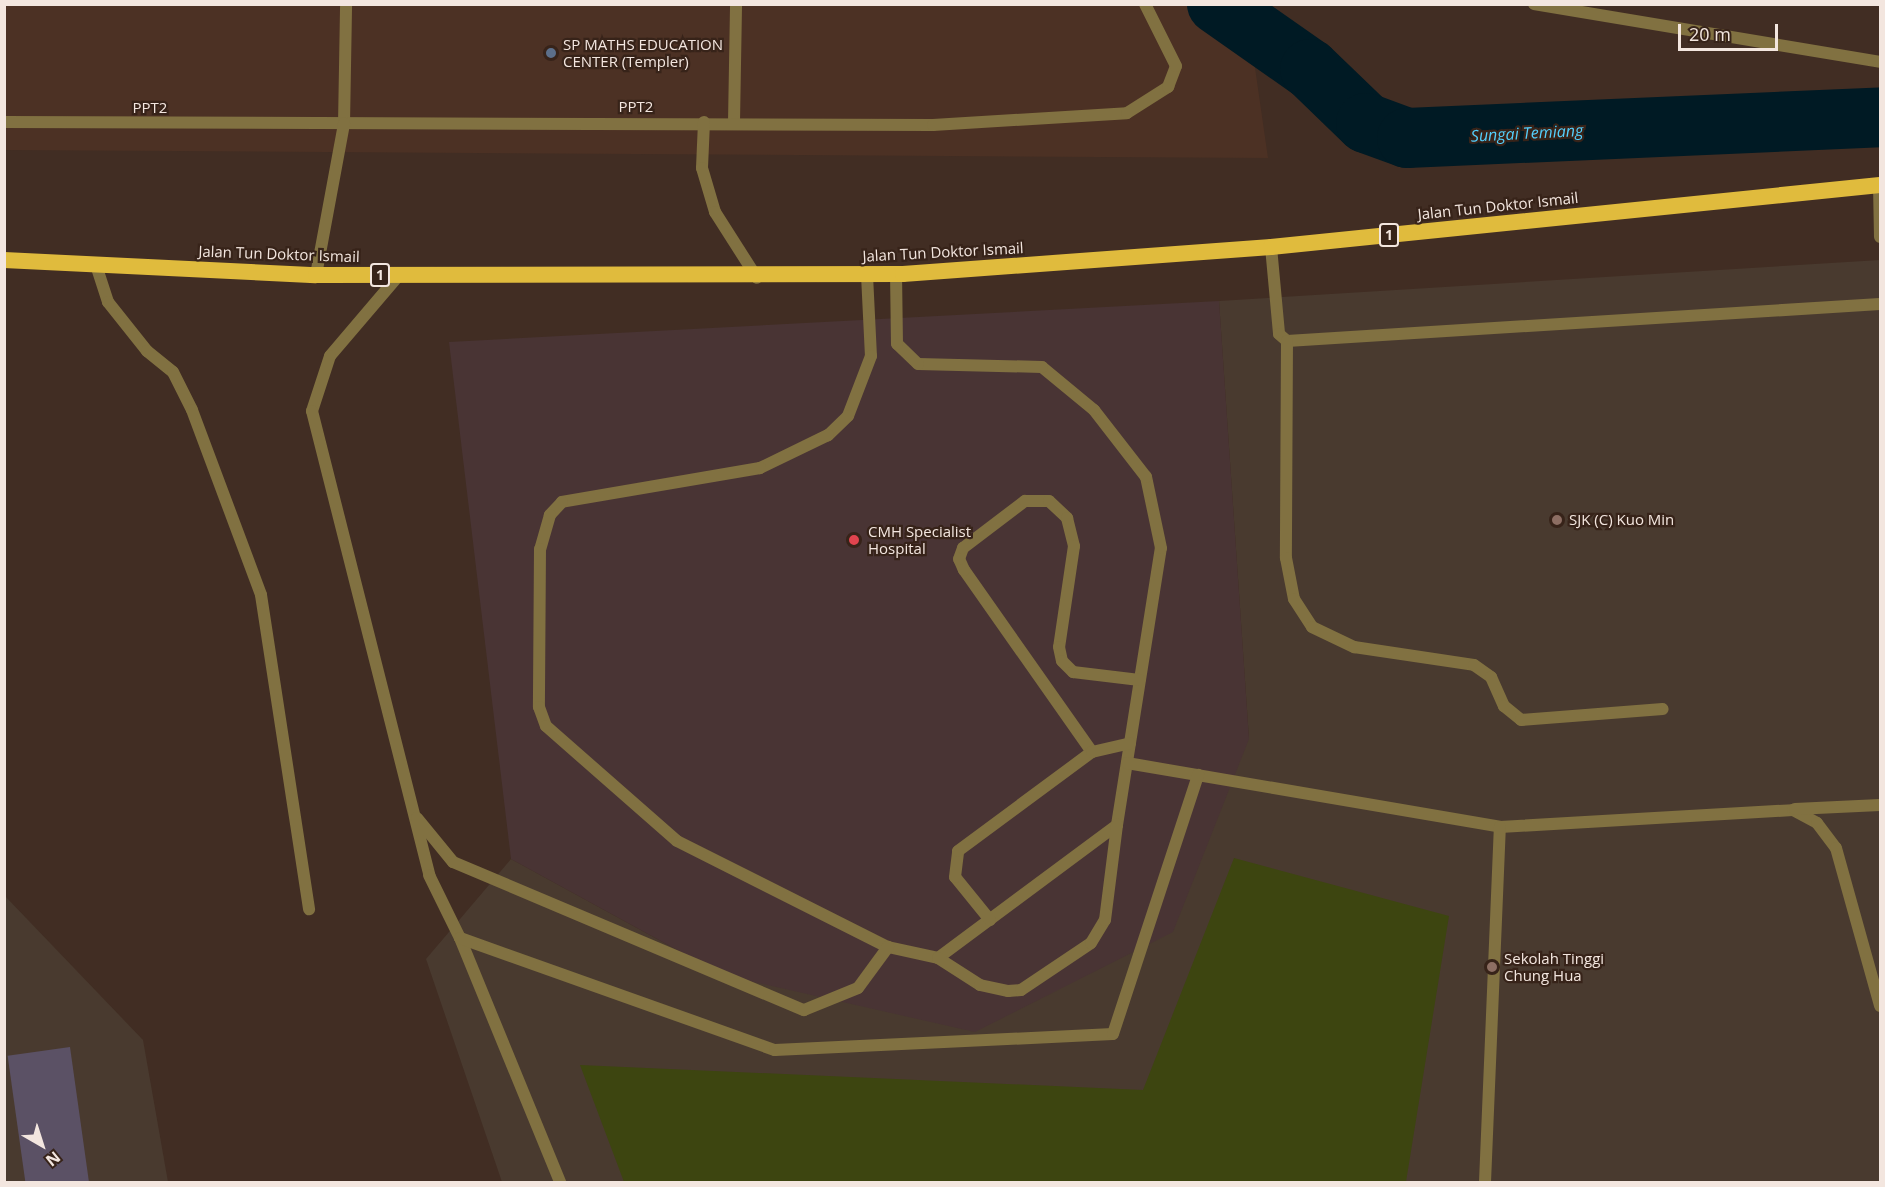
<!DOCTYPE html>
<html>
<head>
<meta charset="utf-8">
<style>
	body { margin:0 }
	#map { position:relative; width:1885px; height:1187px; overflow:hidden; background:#412d23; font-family:"Open Sans",sans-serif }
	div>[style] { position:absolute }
	.built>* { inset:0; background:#4c3124 }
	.education>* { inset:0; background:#493a2f }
	.medical>* { inset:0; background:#493434 }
	.green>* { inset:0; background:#3d4510 }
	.river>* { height:60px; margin:-30px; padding:0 30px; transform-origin:30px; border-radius:30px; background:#001a24 }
	.building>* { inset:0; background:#5b5165; transform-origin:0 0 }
	.service>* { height:12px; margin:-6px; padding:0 6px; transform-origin:6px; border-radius:6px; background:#817141 }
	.minor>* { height:12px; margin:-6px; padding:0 6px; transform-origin:6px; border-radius:6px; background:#817141 }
	.trunk>* { height:16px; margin:-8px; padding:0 8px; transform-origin:8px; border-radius:8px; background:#e0bb3d }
	.dots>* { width:16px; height:16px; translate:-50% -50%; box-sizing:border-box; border:3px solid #372319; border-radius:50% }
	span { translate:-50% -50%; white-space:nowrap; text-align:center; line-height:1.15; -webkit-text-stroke:4.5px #372319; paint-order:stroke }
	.shield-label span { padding:2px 4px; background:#372319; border:2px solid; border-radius:4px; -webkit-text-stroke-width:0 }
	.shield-label { font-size:14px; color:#f3e6df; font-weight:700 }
	.poi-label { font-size:15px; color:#f3e6df }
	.left { translate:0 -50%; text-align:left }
	.street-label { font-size:15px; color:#f3e6df }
	.water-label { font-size:16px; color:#54d0fd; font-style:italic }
	.frame { position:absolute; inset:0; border:6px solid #f3e6df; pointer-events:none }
	.north { position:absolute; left:12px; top:1115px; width:60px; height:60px; -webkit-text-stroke:4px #372319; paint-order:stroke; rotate:141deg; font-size:16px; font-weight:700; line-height:24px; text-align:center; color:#f3e6df }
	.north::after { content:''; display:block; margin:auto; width:21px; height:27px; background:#f3e6df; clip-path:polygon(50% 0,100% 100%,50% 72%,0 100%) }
	.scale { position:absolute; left:1678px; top:24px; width:100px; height:27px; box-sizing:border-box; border:3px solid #f3e6df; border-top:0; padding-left:8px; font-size:18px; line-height:21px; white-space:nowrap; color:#f3e6df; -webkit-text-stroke:4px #372319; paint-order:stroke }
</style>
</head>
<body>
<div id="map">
	<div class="built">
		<i style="clip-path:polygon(1212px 4px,1251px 40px,1268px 158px,5px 150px,5px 5px)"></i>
	</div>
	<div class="education">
		<i style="clip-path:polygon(1880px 260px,1880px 1182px,502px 1182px,426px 959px,511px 859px,723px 975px,1249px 739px,1219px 301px)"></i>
		<i style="clip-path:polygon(4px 895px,143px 1040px,168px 1182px,5px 1182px)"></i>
	</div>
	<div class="medical">
		<i style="clip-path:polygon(1219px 301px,1249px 739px,1173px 932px,975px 1032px,723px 975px,511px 859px,449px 342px)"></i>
	</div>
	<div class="green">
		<i style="clip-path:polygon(1234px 858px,1449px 916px,1406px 1182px,624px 1182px,580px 1065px,1143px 1090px)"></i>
	</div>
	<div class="river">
		<i style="left:1217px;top:4px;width:113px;rotate:35deg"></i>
		<i style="left:1310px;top:69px;width:78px;rotate:44deg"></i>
		<i style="left:1366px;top:123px;width:44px;rotate:20.1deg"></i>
		<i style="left:1407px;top:138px;width:473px;rotate:-2.5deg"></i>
	</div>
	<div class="building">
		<i style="left:70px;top:1047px;width:136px;height:63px;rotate:82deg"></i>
	</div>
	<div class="service">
		<i style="left:1534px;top:4px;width:351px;rotate:9.5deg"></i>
		<i style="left:734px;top:122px;width:118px;rotate:-89deg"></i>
		<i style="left:344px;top:124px;width:120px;rotate:-89deg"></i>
		<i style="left:1879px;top:185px;width:52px;rotate:88.9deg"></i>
		<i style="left:1271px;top:247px;width:87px;rotate:84.7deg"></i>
		<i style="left:1279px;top:334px;width:11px;rotate:41deg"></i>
		<i style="left:1287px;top:341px;width:594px;rotate:-3.57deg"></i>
		<i style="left:96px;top:265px;width:39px;rotate:72deg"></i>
		<i style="left:108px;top:302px;width:63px;rotate:51.5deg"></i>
		<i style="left:147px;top:351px;width:33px;rotate:39deg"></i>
		<i style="left:173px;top:372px;width:42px;rotate:63.4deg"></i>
		<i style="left:192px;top:410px;width:197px;rotate:69.5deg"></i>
		<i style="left:261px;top:595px;width:318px;rotate:81.3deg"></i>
		<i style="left:399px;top:275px;width:106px;rotate:130.4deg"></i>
		<i style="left:330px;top:356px;width:58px;rotate:108.1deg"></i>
		<i style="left:312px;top:411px;width:479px;rotate:75.8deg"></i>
		<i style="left:429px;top:875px;width:70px;rotate:63.8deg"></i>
		<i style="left:460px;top:938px;width:264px;rotate:67.7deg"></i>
		<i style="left:867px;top:275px;width:81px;rotate:87.2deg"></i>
		<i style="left:871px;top:356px;width:64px;rotate:111deg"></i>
		<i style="left:848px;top:416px;width:28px;rotate:136deg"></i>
		<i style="left:828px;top:435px;width:76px;rotate:154.1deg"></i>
		<i style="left:760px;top:468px;width:201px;rotate:170.3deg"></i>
		<i style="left:562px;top:502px;width:18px;rotate:133deg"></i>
		<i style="left:550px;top:515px;width:35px;rotate:106deg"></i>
		<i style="left:540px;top:549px;width:158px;rotate:90.4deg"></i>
		<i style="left:539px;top:707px;width:20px;rotate:70deg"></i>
		<i style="left:546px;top:726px;width:174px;rotate:41.3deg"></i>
		<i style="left:677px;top:841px;width:236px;rotate:26.7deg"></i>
		<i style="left:888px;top:947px;width:51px;rotate:12.4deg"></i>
		<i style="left:938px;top:958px;width:223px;rotate:-36.6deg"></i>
		<i style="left:1117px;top:825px;width:280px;rotate:-81deg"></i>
		<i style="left:1161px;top:548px;width:73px;rotate:-101.9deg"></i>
		<i style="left:1146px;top:477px;width:85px;rotate:-127.8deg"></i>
		<i style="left:1094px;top:410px;width:67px;rotate:-140.4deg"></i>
		<i style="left:1042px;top:367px;width:124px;rotate:-178.6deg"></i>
		<i style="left:918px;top:364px;width:29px;rotate:-136deg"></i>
		<i style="left:897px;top:344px;width:70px;rotate:-90.8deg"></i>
		<i style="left:1287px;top:341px;width:217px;rotate:90.3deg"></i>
		<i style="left:1286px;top:558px;width:42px;rotate:79deg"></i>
		<i style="left:1294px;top:599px;width:33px;rotate:57deg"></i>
		<i style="left:1312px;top:627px;width:47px;rotate:25.5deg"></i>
		<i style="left:1354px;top:647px;width:121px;rotate:8.5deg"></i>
		<i style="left:1474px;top:665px;width:21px;rotate:35deg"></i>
		<i style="left:1491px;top:677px;width:32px;rotate:66deg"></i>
		<i style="left:1504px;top:706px;width:22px;rotate:39deg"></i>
		<i style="left:1521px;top:720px;width:142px;rotate:-4.4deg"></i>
		<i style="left:1092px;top:752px;width:223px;rotate:-125.1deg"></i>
		<i style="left:964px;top:570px;width:12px;rotate:-114deg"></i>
		<i style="left:959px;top:559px;width:12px;rotate:-70deg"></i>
		<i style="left:963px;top:548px;width:78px;rotate:-37.2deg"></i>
		<i style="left:1025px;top:501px;width:24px"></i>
		<i style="left:1049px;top:501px;width:25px;rotate:43deg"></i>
		<i style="left:1067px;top:518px;width:29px;rotate:76deg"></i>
		<i style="left:1074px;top:546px;width:102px;rotate:98.4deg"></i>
		<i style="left:1059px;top:647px;width:14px;rotate:78deg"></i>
		<i style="left:1062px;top:661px;width:16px;rotate:45deg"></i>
		<i style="left:1073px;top:672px;width:67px;rotate:6.8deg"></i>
		<i style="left:1127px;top:763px;width:378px;rotate:9.7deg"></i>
		<i style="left:1500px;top:827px;width:293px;rotate:-3.3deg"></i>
		<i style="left:1793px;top:810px;width:27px;rotate:28deg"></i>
		<i style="left:1817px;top:823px;width:31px;rotate:53deg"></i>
		<i style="left:1836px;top:848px;width:164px;rotate:74.4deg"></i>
		<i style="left:1795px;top:809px;width:85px;rotate:-2.7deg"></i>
		<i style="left:417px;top:818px;width:57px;rotate:50.7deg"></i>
		<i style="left:453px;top:862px;width:381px;rotate:22.9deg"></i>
		<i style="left:804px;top:1010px;width:58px;rotate:-22.2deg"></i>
		<i style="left:858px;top:988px;width:51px;rotate:-53.8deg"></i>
		<i style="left:990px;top:920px;width:55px;rotate:-129.1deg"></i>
		<i style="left:955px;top:877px;width:26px;rotate:-83deg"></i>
		<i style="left:958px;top:851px;width:167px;rotate:-36.5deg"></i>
		<i style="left:1092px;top:752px;width:39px;rotate:-13deg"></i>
		<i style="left:460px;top:938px;width:334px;rotate:19.6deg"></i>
		<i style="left:775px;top:1050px;width:338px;rotate:-2.7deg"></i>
		<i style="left:1113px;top:1034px;width:273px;rotate:-71.8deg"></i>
		<i style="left:938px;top:958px;width:50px;rotate:32.7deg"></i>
		<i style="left:980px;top:985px;width:29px;rotate:12deg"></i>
		<i style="left:1008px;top:991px;width:13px;rotate:-4deg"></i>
		<i style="left:1021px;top:990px;width:84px;rotate:-33.9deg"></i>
		<i style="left:1091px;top:943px;width:27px;rotate:-59deg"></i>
		<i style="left:1105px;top:920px;width:96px;rotate:-82.8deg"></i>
		<i style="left:1485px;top:1182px;width:355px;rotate:-87.6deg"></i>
	</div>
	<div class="minor">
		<i style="left:4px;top:122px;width:929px;rotate:0.19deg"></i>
		<i style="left:933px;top:125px;width:194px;rotate:-3.5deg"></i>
		<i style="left:1127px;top:113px;width:49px;rotate:-32.4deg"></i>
		<i style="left:1168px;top:87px;width:22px;rotate:-69deg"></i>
		<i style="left:1176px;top:66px;width:69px;rotate:-116.6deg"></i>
		<i style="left:704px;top:122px;width:46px;rotate:92.5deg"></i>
		<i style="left:702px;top:168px;width:46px;rotate:73.5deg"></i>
		<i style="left:715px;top:212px;width:78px;rotate:57.5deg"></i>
		<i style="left:316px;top:275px;width:154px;rotate:-79.5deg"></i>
	</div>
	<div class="trunk">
		<i style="left:4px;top:260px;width:312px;rotate:2.8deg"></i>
		<i style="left:316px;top:275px;width:587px;rotate:-0.1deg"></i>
		<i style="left:903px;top:274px;width:369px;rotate:-4.2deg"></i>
		<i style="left:1271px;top:247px;width:612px;rotate:-5.81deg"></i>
	</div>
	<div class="dots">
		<i style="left:551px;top:53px;background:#5c6f8a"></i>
		<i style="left:1557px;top:520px;background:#8d6e63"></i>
		<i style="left:854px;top:540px;background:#e0444e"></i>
		<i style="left:1492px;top:967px;background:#8d6e63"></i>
	</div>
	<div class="shield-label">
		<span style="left:1389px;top:235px">1</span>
		<span style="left:380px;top:275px">1</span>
	</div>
	<div class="poi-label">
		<span class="left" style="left:563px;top:53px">SP MATHS EDUCATION<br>CENTER (Templer)</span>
		<span class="left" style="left:1569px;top:520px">SJK (C) Kuo Min</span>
		<span class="left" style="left:868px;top:540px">CMH Specialist<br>Hospital</span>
		<span class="left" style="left:1504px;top:967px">Sekolah Tinggi<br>Chung Hua</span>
	</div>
	<div class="street-label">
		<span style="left:636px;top:107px">PPT2</span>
		<span style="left:150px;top:108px">PPT2</span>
		<span style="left:1498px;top:206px;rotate:-6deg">Jalan Tun Doktor Ismail</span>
		<span style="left:943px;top:252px;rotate:-3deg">Jalan Tun Doktor Ismail</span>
		<span style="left:279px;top:254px;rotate:2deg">Jalan Tun Doktor Ismail</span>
	</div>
	<div class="water-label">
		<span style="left:1527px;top:133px;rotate:-3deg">Sungai Temiang</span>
	</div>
	<div class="frame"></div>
	<div class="north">N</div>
	<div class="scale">20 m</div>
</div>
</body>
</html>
